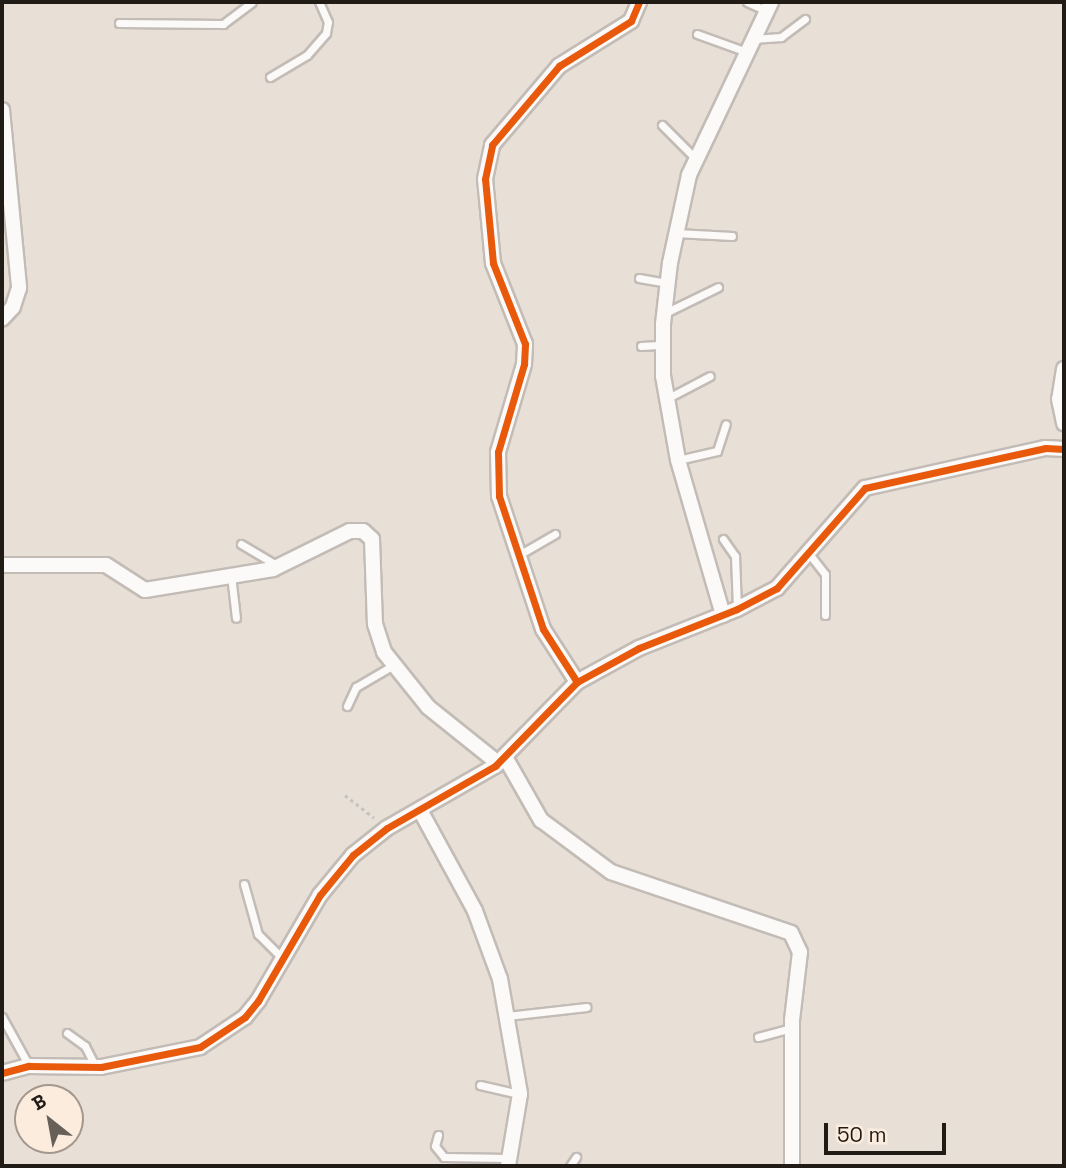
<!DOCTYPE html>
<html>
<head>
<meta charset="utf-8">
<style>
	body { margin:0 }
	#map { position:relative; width:1066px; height:1168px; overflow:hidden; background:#e8dfd7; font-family:"Space Grotesk",sans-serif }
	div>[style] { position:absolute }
	.path>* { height:2.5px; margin-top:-1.25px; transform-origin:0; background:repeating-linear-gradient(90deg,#c5c2c0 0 3.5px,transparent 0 7px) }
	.roads { filter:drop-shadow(2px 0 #c3bcb6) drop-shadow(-2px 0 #c3bcb6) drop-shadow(0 2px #c3bcb6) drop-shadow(0 -2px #c3bcb6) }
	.lane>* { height:7px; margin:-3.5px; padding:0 3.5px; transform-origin:3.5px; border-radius:3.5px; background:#fcfaf9 }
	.street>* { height:14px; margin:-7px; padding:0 7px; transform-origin:7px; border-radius:7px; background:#fcfaf9 }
	.cycleway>* { height:7px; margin:-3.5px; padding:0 3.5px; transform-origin:3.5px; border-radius:3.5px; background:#e8590c }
	span { translate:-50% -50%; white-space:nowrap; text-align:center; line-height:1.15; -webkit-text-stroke:6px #fcecde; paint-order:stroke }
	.frame { position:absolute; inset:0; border:4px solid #201b15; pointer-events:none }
	.north { position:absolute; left:14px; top:1084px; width:70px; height:70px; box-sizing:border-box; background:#fcecde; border:2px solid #a4988e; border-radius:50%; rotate:329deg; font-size:19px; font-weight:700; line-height:28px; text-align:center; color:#201b15 }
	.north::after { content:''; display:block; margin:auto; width:24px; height:32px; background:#666059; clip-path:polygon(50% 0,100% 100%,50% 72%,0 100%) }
	.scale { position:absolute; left:824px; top:1123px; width:122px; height:32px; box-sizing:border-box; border:4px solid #201b15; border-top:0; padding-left:9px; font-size:21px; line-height:24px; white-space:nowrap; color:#201b15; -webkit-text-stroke:5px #fcecde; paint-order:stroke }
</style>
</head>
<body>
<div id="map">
	<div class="path">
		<i style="left:345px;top:795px;width:37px;rotate:38deg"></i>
	</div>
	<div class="roads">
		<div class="lane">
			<i style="left:747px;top:2px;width:22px;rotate:24deg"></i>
			<i style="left:119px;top:23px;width:104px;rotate:0.6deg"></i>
			<i style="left:223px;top:24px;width:36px;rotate:-37deg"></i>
			<i style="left:697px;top:34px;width:53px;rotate:19.8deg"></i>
			<i style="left:753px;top:39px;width:28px;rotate:-4deg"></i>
			<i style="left:781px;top:37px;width:30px;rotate:-37deg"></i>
			<i style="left:270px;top:77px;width:43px;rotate:-30.7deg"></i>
			<i style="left:307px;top:55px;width:29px;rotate:-49deg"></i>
			<i style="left:326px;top:33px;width:11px;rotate:-80deg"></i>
			<i style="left:328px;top:22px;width:22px;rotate:-114deg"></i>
			<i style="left:662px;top:125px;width:48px;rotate:45deg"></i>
			<i style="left:676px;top:233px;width:56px;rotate:3.1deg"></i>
			<i style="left:639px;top:278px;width:28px;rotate:10deg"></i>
			<i style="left:665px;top:313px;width:59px;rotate:-26.1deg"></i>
			<i style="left:641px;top:346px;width:22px;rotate:-3deg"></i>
			<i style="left:668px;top:398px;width:47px;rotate:-27.6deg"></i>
			<i style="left:678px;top:460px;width:40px;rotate:-13deg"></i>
			<i style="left:717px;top:451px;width:28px;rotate:-72deg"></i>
			<i style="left:723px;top:539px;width:21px;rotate:55deg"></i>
			<i style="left:735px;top:556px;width:53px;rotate:87.8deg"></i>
			<i style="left:241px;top:544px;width:43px;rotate:30.7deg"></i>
			<i style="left:810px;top:555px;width:24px;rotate:52deg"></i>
			<i style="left:825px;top:574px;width:41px;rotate:90deg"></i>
			<i style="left:517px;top:556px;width:44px;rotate:-30.1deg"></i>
			<i style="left:231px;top:575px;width:43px;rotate:83.4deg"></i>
			<i style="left:347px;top:706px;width:21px;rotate:-65deg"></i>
			<i style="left:356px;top:687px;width:42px;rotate:-30.3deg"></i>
			<i style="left:244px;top:884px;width:52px;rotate:74.4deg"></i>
			<i style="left:258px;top:934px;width:34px;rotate:45deg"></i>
			<i style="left:507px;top:1016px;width:80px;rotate:-6.5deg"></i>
			<i style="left:2px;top:1017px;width:56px;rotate:61.1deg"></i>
			<i style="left:67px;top:1033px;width:22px;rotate:36deg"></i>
			<i style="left:85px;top:1046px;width:22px;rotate:63deg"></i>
			<i style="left:758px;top:1037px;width:35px;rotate:-15deg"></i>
			<i style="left:480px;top:1085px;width:40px;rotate:13deg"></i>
			<i style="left:438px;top:1135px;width:11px;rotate:105deg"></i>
			<i style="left:435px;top:1146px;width:14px;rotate:51deg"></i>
			<i style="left:444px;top:1157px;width:65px;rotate:0.9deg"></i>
			<i style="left:570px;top:1166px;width:11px;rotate:-56deg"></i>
		</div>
		<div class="street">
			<i style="left:2px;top:110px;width:179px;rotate:84.5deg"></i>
			<i style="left:19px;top:288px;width:20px;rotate:108deg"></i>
			<i style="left:13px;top:307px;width:16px;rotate:133deg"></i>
			<i style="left:1064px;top:369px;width:30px;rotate:99deg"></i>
			<i style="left:1059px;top:399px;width:25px;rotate:78deg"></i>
			<i style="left:2px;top:565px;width:104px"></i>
			<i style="left:106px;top:565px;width:46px;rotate:32.7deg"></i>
			<i style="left:145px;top:590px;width:130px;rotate:-9.3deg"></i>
			<i style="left:273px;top:569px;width:86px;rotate:-26.3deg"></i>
			<i style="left:350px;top:531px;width:13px"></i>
			<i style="left:363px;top:531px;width:12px;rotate:42deg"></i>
			<i style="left:372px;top:539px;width:85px;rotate:88deg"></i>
			<i style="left:375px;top:624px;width:29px;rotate:72deg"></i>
			<i style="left:384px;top:652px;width:70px;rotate:51.3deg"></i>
			<i style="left:428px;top:707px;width:90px;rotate:38.7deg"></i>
			<i style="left:723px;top:615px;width:161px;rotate:-106.2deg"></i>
			<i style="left:678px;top:460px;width:85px;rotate:-100.1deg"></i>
			<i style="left:663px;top:376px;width:52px;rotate:-90deg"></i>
			<i style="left:663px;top:324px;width:61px;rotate:-83.5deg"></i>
			<i style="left:670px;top:263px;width:90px;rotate:-77.8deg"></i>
			<i style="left:689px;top:175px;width:191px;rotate:-64.6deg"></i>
			<i style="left:577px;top:682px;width:63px;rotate:-122.7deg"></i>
			<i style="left:543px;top:629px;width:140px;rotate:-108.3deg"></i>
			<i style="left:499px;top:496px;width:44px;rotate:-91.3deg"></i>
			<i style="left:498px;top:452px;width:92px;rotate:-73.5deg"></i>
			<i style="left:524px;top:364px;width:20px;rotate:-87deg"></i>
			<i style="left:525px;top:344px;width:87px;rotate:-111.6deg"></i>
			<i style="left:493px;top:263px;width:84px;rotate:-95.4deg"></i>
			<i style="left:485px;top:179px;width:35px;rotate:-78deg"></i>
			<i style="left:492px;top:145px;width:104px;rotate:-49.7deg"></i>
			<i style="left:559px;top:66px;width:85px;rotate:-32deg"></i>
			<i style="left:631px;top:21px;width:21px;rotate:-67deg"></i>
			<i style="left:505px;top:757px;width:73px;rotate:60.3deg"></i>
			<i style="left:541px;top:820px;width:87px;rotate:36.6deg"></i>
			<i style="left:611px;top:872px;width:190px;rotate:18.7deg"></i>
			<i style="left:791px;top:933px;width:21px;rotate:65deg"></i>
			<i style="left:800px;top:952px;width:68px;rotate:96.7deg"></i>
			<i style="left:792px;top:1020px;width:146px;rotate:90deg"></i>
			<i style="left:420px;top:810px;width:115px;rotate:61.4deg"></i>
			<i style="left:475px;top:911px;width:72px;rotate:69.8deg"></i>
			<i style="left:500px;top:979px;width:117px;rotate:80.1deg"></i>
			<i style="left:520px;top:1094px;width:73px;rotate:99.5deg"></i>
			<i style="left:2px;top:1073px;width:28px;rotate:-15deg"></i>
			<i style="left:29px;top:1066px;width:72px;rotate:0.8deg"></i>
			<i style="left:101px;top:1067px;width:101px;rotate:-11.4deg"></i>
			<i style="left:200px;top:1047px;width:54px;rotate:-33.7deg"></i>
			<i style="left:245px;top:1017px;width:21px;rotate:-51deg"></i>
			<i style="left:258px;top:1001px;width:123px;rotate:-59.7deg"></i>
			<i style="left:320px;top:895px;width:52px;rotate:-50.5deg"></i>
			<i style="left:353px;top:855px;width:43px;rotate:-38.5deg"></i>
			<i style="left:387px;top:828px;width:125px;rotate:-29.9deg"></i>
			<i style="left:495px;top:766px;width:117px;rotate:-45.7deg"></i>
			<i style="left:577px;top:682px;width:71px;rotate:-28.7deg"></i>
			<i style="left:639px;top:648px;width:105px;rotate:-21.7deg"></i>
			<i style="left:737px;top:609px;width:45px;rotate:-27.7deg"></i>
			<i style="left:777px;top:588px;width:133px;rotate:-48.7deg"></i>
			<i style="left:865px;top:488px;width:185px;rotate:-12.5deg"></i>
			<i style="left:1046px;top:448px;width:18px;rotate:3deg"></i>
		</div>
	</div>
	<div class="cycleway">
		<i style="left:577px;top:682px;width:63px;rotate:-122.7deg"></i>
		<i style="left:543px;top:629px;width:140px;rotate:-108.3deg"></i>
		<i style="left:499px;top:496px;width:44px;rotate:-91.3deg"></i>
		<i style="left:498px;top:452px;width:92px;rotate:-73.5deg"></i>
		<i style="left:524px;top:364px;width:20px;rotate:-87deg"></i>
		<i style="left:525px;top:344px;width:87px;rotate:-111.6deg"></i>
		<i style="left:493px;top:263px;width:84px;rotate:-95.4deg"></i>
		<i style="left:485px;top:179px;width:35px;rotate:-78deg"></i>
		<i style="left:492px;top:145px;width:104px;rotate:-49.7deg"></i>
		<i style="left:559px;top:66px;width:85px;rotate:-32deg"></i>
		<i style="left:631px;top:21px;width:21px;rotate:-67deg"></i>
		<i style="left:2px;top:1073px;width:28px;rotate:-15deg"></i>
		<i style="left:29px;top:1066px;width:72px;rotate:0.8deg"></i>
		<i style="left:101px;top:1067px;width:101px;rotate:-11.4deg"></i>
		<i style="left:200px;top:1047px;width:54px;rotate:-33.7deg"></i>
		<i style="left:245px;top:1017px;width:21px;rotate:-51deg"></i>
		<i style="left:258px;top:1001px;width:123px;rotate:-59.7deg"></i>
		<i style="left:320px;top:895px;width:52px;rotate:-50.5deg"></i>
		<i style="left:353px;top:855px;width:43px;rotate:-38.5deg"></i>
		<i style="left:387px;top:828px;width:125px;rotate:-29.9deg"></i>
		<i style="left:495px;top:766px;width:117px;rotate:-45.7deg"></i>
		<i style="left:577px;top:682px;width:71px;rotate:-28.7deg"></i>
		<i style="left:639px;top:648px;width:105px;rotate:-21.7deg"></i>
		<i style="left:737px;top:609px;width:45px;rotate:-27.7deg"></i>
		<i style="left:777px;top:588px;width:133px;rotate:-48.7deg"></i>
		<i style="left:865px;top:488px;width:185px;rotate:-12.5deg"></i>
		<i style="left:1046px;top:448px;width:18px;rotate:3deg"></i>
	</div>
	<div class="frame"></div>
	<div class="north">B</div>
	<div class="scale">50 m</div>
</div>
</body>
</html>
